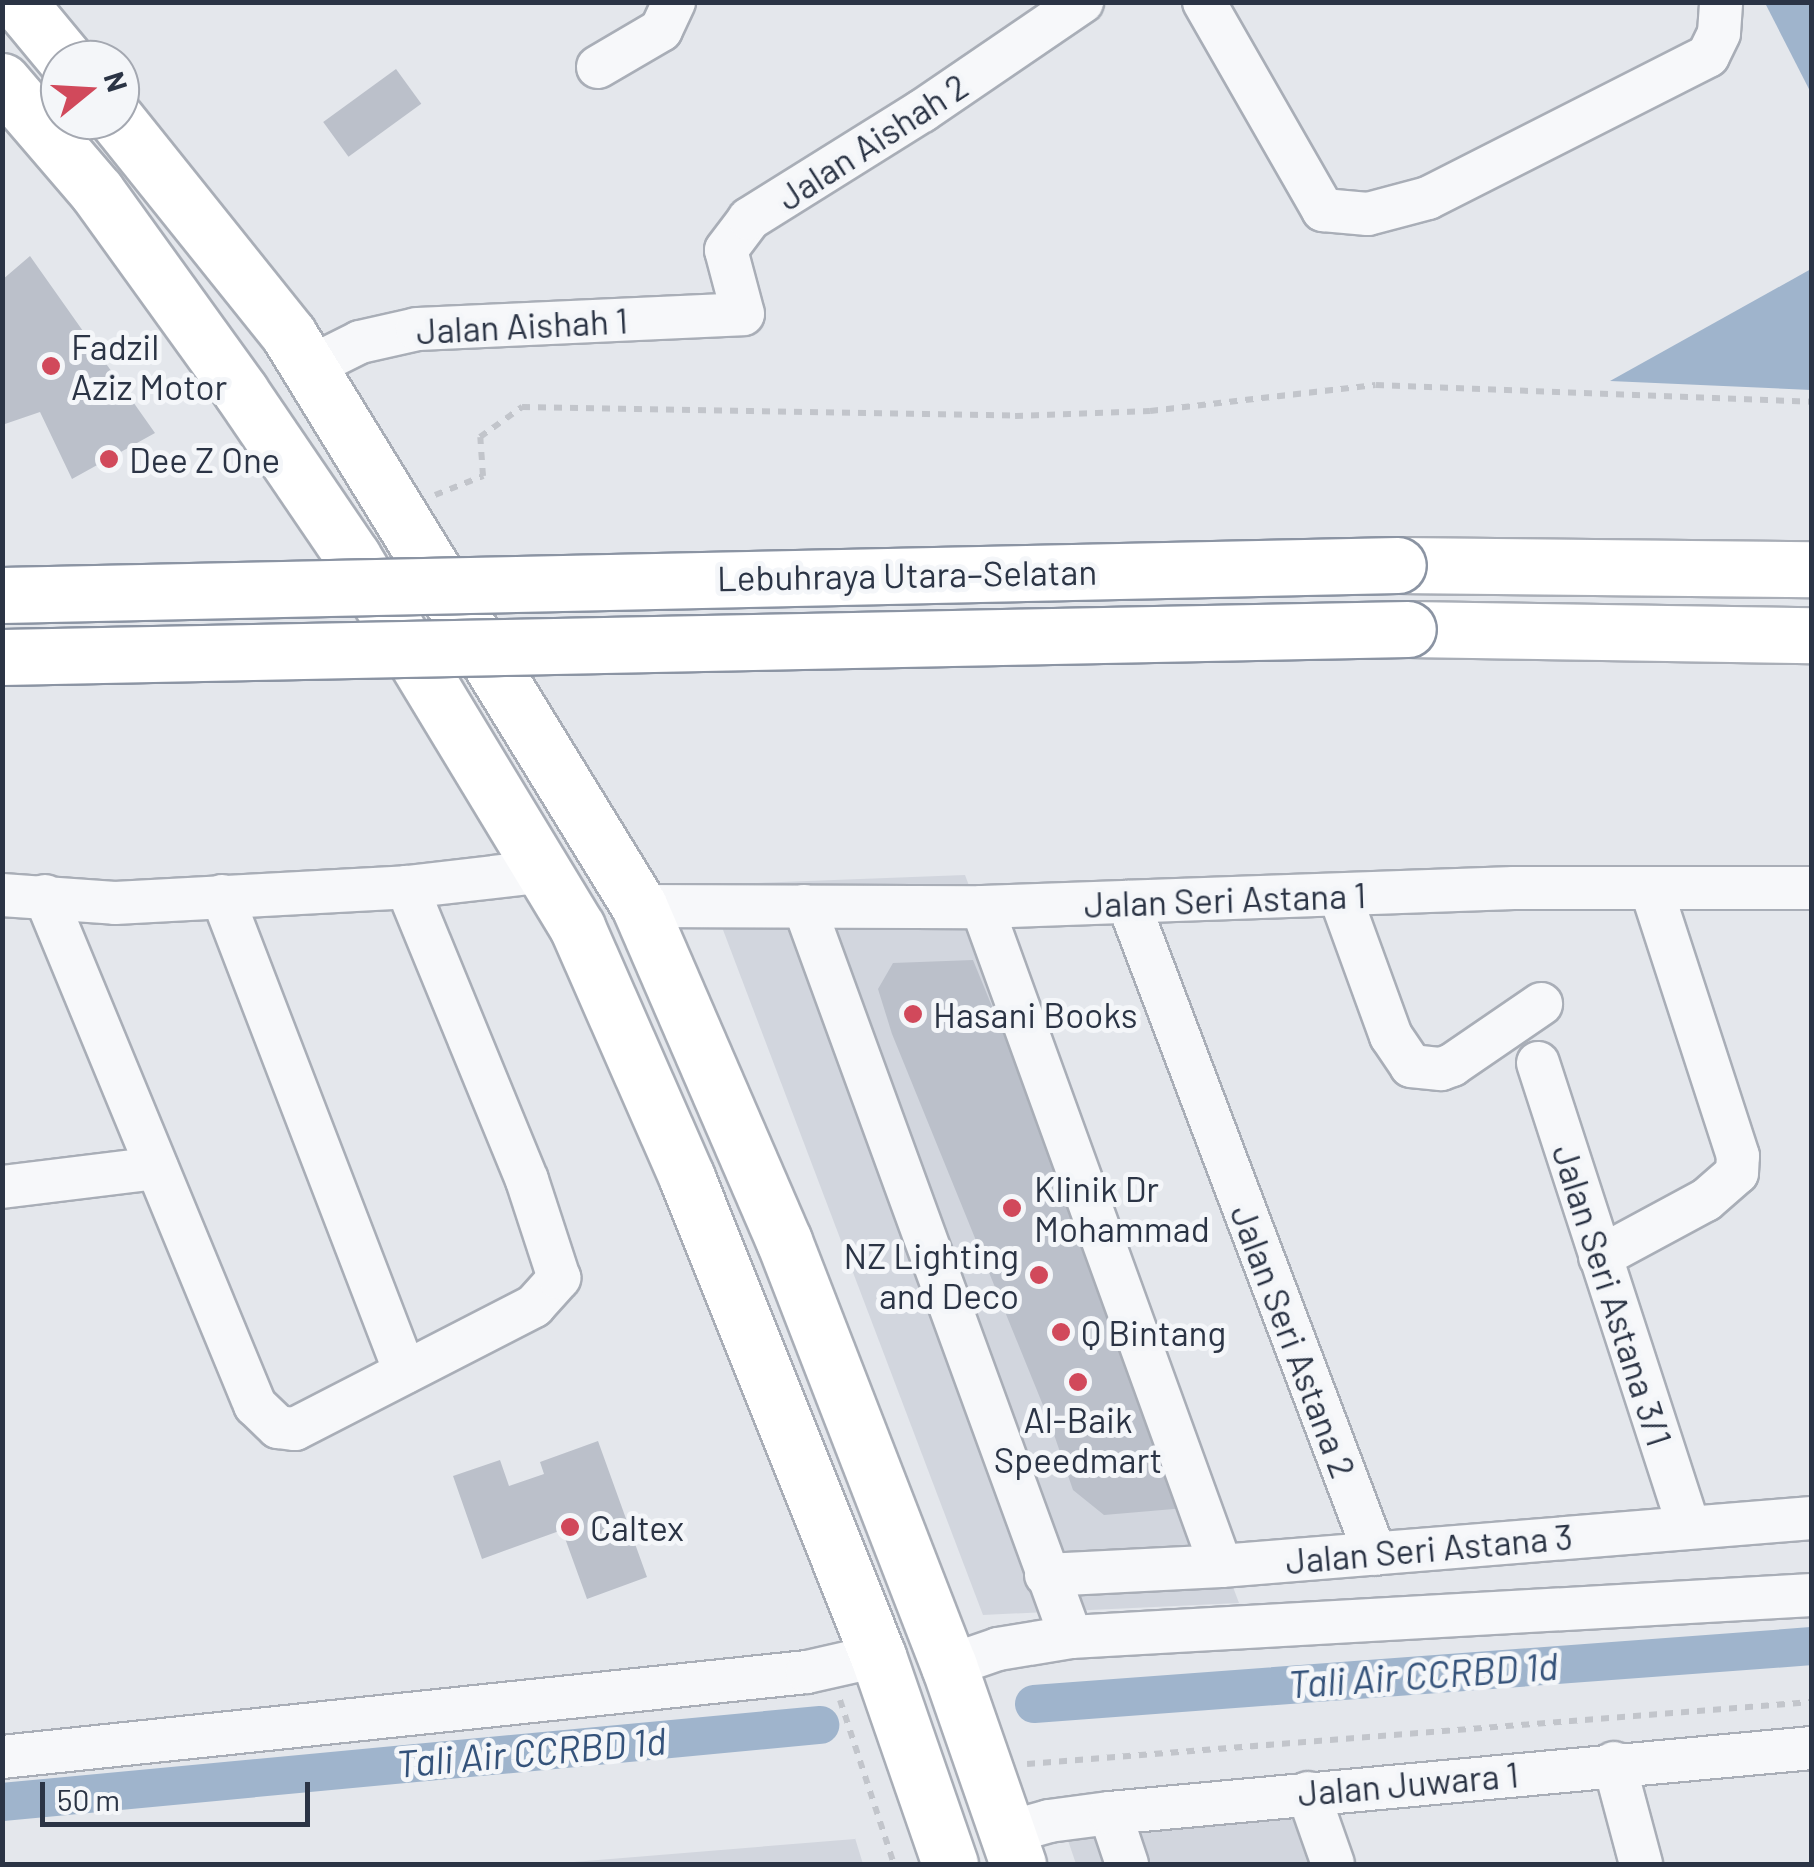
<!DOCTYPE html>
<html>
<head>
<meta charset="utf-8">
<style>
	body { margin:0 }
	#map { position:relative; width:1814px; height:1867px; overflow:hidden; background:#e4e7ec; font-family:Barlow,sans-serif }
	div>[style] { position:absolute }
	.built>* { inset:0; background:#d2d6de }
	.water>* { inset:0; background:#9fb4cc }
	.canal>* { height:38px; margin:-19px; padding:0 19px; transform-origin:19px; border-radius:19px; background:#9fb4cc }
	.building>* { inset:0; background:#bbc0ca; transform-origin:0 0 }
	.path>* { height:6px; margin-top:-3px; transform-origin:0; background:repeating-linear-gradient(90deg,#c2c5cb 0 8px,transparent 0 16px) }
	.roads { filter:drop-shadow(2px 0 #a9aeb7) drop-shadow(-2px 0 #a9aeb7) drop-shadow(0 2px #a9aeb7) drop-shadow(0 -2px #a9aeb7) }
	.minor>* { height:42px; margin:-21px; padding:0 21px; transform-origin:21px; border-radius:21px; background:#f7f8fa }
	.highway>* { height:55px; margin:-27.5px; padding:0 27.5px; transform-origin:27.5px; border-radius:27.5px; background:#fff }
	.bridges { filter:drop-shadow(2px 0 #8b94a3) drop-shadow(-2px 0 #8b94a3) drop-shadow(0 2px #8b94a3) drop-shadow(0 -2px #8b94a3) }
	.highway-bridge>* { height:55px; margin:-27.5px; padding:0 27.5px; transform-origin:27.5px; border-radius:27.5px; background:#fff }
	.dots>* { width:28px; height:28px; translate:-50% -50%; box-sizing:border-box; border:5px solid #f4f6f9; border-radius:50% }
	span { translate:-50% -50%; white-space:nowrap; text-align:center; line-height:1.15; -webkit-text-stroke:10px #f4f6f9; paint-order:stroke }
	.street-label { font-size:35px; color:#2b3445 }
	.poi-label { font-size:35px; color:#2b3445 }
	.left { translate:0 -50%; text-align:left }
	.right { translate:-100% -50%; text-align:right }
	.water-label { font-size:38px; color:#34527a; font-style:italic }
	.frame { position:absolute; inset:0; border:5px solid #2b3445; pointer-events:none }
	.north { position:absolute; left:40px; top:40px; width:100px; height:100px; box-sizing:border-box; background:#f4f6f9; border:2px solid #a4a8b1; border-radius:50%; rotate:72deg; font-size:28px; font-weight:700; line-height:40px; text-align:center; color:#2b3445 }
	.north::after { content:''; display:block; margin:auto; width:35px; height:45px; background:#d1495b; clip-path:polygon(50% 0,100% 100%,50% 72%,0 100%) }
	.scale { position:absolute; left:40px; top:1782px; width:270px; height:45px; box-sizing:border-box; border:5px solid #2b3445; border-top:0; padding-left:12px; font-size:30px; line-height:35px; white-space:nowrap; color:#2b3445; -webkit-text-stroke:8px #f4f6f9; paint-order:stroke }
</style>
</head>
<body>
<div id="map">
	<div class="built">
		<i style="clip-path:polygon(965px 875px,1239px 1603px,983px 1615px,706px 885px)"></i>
		<i style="clip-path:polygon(1323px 1775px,1354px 1864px,1076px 1864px,1057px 1808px)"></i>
		<i style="clip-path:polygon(855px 1838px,863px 1864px,549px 1864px,855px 1839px)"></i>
	</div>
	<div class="water">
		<i style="clip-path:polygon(1765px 3px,1811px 3px,1811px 93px)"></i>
		<i style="clip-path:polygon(1811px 269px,1811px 390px,1610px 381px)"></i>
	</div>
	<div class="canal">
		<i style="left:1034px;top:1704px;width:780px;rotate:-4.26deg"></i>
		<i style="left:2px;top:1802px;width:822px;rotate:-5.38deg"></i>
	</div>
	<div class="building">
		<i style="left:396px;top:69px;width:43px;height:90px;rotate:54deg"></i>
		<i style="clip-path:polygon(30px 256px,155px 433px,72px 479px,40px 412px,2px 425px,2px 280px)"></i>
		<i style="clip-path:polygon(973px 960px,1197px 1507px,1104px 1515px,1073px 1490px,1049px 1420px,892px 1034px,878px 989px,893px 963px)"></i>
		<i style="clip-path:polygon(598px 1441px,647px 1577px,587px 1599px,562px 1530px,482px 1559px,453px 1476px,500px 1460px,509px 1486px,544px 1474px,540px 1462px)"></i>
	</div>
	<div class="path">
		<i style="left:435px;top:495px;width:52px;rotate:-21.6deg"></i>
		<i style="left:483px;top:476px;width:39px;rotate:-94deg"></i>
		<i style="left:480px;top:437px;width:52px;rotate:-35.5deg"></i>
		<i style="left:522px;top:407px;width:493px;rotate:1deg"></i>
		<i style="left:1015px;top:416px;width:135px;rotate:-2.1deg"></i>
		<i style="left:1150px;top:411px;width:227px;rotate:-6.6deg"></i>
		<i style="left:1376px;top:385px;width:436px;rotate:2.2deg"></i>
		<i style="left:840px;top:1700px;width:173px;rotate:71.8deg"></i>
		<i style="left:1027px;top:1764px;width:787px;rotate:-4.52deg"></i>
	</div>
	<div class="roads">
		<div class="minor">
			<i style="left:1204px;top:2px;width:240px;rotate:60.2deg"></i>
			<i style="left:1323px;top:210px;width:45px;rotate:5.1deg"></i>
			<i style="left:1368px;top:214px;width:62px;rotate:-14.9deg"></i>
			<i style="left:1428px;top:198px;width:314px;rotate:-26.9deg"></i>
			<i style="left:1708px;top:56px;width:25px;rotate:-64deg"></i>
			<i style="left:1719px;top:33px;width:31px;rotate:-86deg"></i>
			<i style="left:598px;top:67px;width:73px;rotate:-30.4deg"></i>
			<i style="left:661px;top:30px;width:31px;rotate:-65deg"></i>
			<i style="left:310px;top:367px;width:56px;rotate:-26.6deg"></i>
			<i style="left:360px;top:342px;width:58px;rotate:-12.8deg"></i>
			<i style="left:417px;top:329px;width:326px;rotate:-2.6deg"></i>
			<i style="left:743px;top:314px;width:66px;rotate:-104.9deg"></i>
			<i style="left:726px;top:250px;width:39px;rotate:-53deg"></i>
			<i style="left:749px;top:219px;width:204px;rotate:-32deg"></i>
			<i style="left:922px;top:111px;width:194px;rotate:-34.3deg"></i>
			<i style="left:2px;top:895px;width:113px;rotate:4deg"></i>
			<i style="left:115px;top:903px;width:292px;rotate:-3.1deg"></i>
			<i style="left:407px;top:887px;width:139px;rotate:-6.6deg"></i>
			<i style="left:45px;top:896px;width:551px;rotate:67.58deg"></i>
			<i style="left:255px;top:1405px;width:32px;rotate:44deg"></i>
			<i style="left:278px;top:1427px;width:17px;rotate:7deg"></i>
			<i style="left:295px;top:1429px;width:269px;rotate:-27.2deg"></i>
			<i style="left:534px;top:1306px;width:38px;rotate:-48deg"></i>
			<i style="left:559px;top:1278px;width:103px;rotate:-108.1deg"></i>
			<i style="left:527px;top:1180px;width:317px;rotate:-112.3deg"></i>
			<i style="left:222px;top:896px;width:510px;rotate:68.97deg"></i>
			<i style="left:1340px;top:896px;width:149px;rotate:70deg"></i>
			<i style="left:1391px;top:1036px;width:36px;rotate:56deg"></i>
			<i style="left:1411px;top:1066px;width:30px;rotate:6deg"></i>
			<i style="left:1441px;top:1069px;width:12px;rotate:-20deg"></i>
			<i style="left:1452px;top:1065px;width:108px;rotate:-34.4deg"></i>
			<i style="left:1128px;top:902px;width:697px;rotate:69.25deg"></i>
			<i style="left:639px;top:906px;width:343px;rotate:0.2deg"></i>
			<i style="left:982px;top:907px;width:532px;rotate:-2.05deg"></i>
			<i style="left:1514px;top:888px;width:298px"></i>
			<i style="left:804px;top:906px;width:778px;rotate:69.94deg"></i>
			<i style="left:982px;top:907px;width:701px;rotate:70.07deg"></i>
			<i style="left:1538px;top:1063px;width:488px;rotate:72deg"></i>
			<i style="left:2px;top:1187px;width:156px;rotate:-7deg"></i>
			<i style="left:1600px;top:1257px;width:120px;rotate:-28.3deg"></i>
			<i style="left:1706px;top:1200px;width:41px;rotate:-41.1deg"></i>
			<i style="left:1737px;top:1173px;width:17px;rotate:-87deg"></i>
			<i style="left:1738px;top:1156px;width:279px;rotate:-108deg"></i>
			<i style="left:1046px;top:1575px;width:175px;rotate:-2.9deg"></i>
			<i style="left:1221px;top:1566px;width:593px;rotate:-4.64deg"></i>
			<i style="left:949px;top:1666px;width:52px;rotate:-19.1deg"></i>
			<i style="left:998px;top:1649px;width:74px;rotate:-9.3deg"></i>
			<i style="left:1071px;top:1637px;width:742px;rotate:-3.24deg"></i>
			<i style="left:2px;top:1757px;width:809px;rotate:-6.03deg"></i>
			<i style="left:807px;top:1672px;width:73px;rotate:-12.7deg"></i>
			<i style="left:1614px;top:1763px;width:105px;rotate:75deg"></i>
			<i style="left:1308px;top:1793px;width:75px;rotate:70.6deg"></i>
			<i style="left:1110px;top:1813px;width:54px;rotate:71.6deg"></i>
			<i style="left:1007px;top:1833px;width:44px;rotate:-15.9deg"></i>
			<i style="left:1049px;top:1821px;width:62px;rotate:-7.5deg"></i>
			<i style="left:1110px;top:1813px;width:705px;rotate:-5.29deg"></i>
		</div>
		<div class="highway">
			<i style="left:18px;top:2px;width:75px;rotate:50.4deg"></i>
			<i style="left:2px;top:81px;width:146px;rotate:49.4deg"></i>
			<i style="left:97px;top:192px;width:246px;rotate:54.2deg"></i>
			<i style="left:241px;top:392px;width:199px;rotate:55.8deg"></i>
			<i style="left:353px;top:557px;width:433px;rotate:58.8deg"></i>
			<i style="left:577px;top:927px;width:274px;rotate:66.3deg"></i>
			<i style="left:687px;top:1178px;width:515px;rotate:68.22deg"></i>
			<i style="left:878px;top:1656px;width:220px;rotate:70.9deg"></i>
			<i style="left:117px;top:120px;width:275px;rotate:51.3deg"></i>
			<i style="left:289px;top:335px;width:670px;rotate:58.49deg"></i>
			<i style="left:639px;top:906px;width:365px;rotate:66.6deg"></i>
			<i style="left:784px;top:1241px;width:456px;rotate:68.8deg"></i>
			<i style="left:949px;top:1666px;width:210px;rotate:70.8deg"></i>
			<i style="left:1398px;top:565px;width:414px;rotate:0.6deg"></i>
			<i style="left:1408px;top:629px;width:404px;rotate:0.9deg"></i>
		</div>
	</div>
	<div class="bridges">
		<div class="highway-bridge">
			<i style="left:2px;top:595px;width:1396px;rotate:-1.23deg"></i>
			<i style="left:2px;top:657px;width:1406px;rotate:-1.14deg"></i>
		</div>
	</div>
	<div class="dots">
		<i style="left:51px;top:366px;background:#d1495b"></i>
		<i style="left:109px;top:459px;background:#d1495b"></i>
		<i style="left:913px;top:1014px;background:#d1495b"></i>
		<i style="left:1012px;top:1208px;background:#d1495b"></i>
		<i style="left:1039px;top:1275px;background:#d1495b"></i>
		<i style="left:1061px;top:1332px;background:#d1495b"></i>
		<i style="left:1078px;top:1382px;background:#d1495b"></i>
		<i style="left:570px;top:1527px;background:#d1495b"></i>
	</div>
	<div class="street-label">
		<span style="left:872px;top:141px;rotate:-33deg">Jalan Aishah 2</span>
		<span style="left:522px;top:325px;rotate:-3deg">Jalan Aishah 1</span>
		<span style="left:907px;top:574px;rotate:-1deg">Lebuhraya Utara–Selatan</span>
		<span style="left:1225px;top:899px;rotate:-2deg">Jalan Seri Astana 1</span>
		<span style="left:1613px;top:1295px;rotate:72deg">Jalan Seri Astana 3/1</span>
		<span style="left:1294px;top:1341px;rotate:69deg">Jalan Seri Astana 2</span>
		<span style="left:1429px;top:1548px;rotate:-5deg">Jalan Seri Astana 3</span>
		<span style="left:1408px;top:1783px;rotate:-5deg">Jalan Juwara 1</span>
	</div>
	<div class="poi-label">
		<span class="left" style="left:71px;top:366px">Fadzil<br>Aziz Motor</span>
		<span class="left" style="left:129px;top:459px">Dee Z One</span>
		<span class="left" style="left:933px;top:1014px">Hasani Books</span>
		<span class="left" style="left:1034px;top:1208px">Klinik Dr<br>Mohammad</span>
		<span class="right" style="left:1019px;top:1275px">NZ Lighting<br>and Deco</span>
		<span class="left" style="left:1081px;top:1332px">Q Bintang</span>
		<span style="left:1078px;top:1439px">Al-Baik<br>Speedmart</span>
		<span class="left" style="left:590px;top:1527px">Caltex</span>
	</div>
	<div class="water-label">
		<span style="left:1423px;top:1675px;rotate:-4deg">Tali Air CCRBD 1d</span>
		<span style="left:531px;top:1752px;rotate:-5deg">Tali Air CCRBD 1d</span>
	</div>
	<div class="frame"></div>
	<div class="north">N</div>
	<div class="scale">50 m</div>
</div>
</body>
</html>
